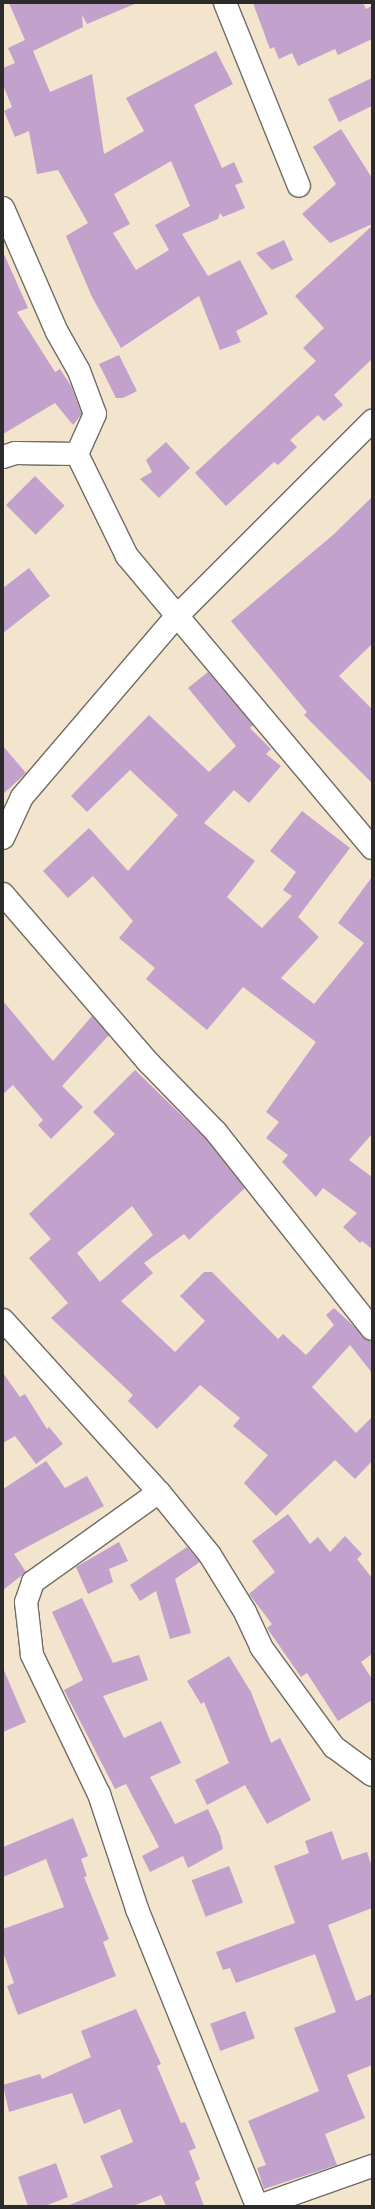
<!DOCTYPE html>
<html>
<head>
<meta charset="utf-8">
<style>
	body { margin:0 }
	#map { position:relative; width:375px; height:2209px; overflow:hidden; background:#f3e4cd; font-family:"Architects Daughter",sans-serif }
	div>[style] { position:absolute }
	.building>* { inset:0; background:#c2a1cc; transform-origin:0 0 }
	.roads { filter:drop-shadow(1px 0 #716c64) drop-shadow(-1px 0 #716c64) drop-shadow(0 1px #716c64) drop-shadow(0 -1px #716c64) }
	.street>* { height:22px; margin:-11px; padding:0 11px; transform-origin:11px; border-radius:11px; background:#fff }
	span { translate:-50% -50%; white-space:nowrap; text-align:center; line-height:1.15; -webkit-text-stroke:3.5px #f6f6f2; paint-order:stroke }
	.frame { position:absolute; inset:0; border:4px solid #2b2b2b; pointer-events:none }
</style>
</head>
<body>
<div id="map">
	<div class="building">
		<i style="clip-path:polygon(evenodd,9px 3px,137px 3px,87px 24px,82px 15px,83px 27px,33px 51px,50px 92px,92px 74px,104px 154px,144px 131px,126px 98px,216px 51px,233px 84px,194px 105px,222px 168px,234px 162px,243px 182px,235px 185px,245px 208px,223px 217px,220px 213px,218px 219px,182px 234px,208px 276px,240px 260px,268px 314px,236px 331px,241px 342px,220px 350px,199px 296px,121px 348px,92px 297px,66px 236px,88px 223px,58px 170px,37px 174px,29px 131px,15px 137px,4px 111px,12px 107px,3px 85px,3px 68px,15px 63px,8px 48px,25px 40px,9px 3px,171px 161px,190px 206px,155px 225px,169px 250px,136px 270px,113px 233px,130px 224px,114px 194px,171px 161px)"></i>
		<i style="clip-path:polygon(253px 3px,363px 3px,366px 9px,372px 6px,372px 39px,338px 55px,335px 49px,298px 66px,292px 53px,279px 59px,274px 47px,270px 49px)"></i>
		<i style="clip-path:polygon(372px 78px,372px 106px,339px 122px,328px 99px)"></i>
		<i style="clip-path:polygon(341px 129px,372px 178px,372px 224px,330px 243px,302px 214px,336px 184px,313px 147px)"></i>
		<i style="clip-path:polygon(372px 226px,372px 359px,334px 395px,343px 405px,324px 421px,318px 415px,290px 440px,297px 447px,278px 465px,274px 462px,226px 506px,195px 473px,316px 361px,303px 348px,324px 328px,295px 296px)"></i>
		<i style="clip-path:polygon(284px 240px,293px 260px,272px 270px,256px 253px)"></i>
		<i style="clip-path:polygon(3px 252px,28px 308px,17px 312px,55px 372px,60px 369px,71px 386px,82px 414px,73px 425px,55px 403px,3px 434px)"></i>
		<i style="clip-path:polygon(119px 355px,137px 391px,123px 398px,116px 398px,99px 364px)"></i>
		<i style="clip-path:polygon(166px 442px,190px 468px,159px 498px,140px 479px,152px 472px,146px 460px)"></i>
		<i style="left:35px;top:476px;width:42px;height:41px;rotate:45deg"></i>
		<i style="clip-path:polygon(372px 497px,372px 644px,339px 676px,372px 709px,372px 783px,304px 715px,307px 712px,231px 621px,333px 535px)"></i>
		<i style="clip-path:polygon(29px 568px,50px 596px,3px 633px,3px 588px)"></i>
		<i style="clip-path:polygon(208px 672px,253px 725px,250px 728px,271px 749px,266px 754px,281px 766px,249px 803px,234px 790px,204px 823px,255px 861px,227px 897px,262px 928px,292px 896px,283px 890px,296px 872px,270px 851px,302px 811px,350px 848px,298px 917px,319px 937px,281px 978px,314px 1004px,364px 943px,338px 923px,372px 877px,372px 1134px,349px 1160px,372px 1177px,372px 1249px,362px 1241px,360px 1243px,343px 1227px,357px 1213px,323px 1188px,316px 1197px,282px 1162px,288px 1155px,266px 1138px,279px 1122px,266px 1112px,316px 1042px,243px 987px,207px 1030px,146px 979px,155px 968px,119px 938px,133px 921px,93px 876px,68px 898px,43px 871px,89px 828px,128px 871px,178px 815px,130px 770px,87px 812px,71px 796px,149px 715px,209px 772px,236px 746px,188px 688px)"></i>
		<i style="clip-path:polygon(3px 746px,26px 773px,3px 794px)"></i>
		<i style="clip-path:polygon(3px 1001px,53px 1061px,92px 1016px,109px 1035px,62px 1086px,83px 1107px,51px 1139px,38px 1125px,43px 1120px,13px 1085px,3px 1094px)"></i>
		<i style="clip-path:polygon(evenodd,135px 1070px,207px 1140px,245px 1188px,189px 1240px,184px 1234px,144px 1263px,153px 1273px,121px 1301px,175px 1352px,205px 1321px,180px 1296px,204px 1272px,212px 1272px,278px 1339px,283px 1334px,306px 1355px,334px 1325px,326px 1315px,334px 1308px,372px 1343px,372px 1373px,350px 1345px,312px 1387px,356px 1433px,372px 1417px,372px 1461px,355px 1479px,335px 1460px,276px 1516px,244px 1483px,268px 1455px,233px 1426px,240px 1418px,200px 1385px,157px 1429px,128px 1401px,133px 1395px,51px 1318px,68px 1303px,29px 1258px,51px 1239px,29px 1214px,115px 1134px,93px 1112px,135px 1070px,132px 1206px,153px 1235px,100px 1282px,77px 1253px,132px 1206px)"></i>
		<i style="clip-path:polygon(3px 1373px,20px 1397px,25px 1394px,47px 1429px,49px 1427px,63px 1444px,36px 1464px,15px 1436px,3px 1443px)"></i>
		<i style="clip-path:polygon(46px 1461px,65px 1488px,87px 1476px,104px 1506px,14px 1554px,26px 1572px,3px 1590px,3px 1489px)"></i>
		<i style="clip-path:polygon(288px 1514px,310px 1544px,318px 1537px,330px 1552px,345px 1536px,362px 1554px,357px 1559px,372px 1578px,372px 1654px,361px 1662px,372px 1679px,372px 1700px,338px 1721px,307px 1673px,301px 1677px,267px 1628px,272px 1624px,249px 1594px,275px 1572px,252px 1541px)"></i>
		<i style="clip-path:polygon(119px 1542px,128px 1561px,109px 1569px,113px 1582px,88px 1594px,76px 1567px)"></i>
		<i style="clip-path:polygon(187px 1547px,200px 1562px,175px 1579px,191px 1633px,170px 1639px,156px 1591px,140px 1601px,130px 1585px)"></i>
		<i style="clip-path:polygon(82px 1598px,113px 1663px,139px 1655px,148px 1680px,103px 1696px,124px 1738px,161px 1721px,181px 1763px,150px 1777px,175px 1824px,208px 1809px,220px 1835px,223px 1849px,188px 1868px,183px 1856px,150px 1872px,142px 1856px,159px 1847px,126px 1784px,115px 1789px,64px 1690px,83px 1680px,52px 1612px)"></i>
		<i style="clip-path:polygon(229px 1656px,251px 1692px,271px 1743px,280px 1738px,311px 1800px,267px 1824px,245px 1785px,207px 1805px,195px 1780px,229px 1763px,204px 1702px,201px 1704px,187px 1681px)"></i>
		<i style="clip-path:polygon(3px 1668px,26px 1722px,3px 1732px)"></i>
		<i style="clip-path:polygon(73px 1818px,88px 1856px,81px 1859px,87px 1876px,84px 1877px,109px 1939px,103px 1942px,116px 1976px,18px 2015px,7px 1986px,14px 1983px,3px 1952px,3px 1929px,64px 1907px,46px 1859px,3px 1877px,3px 1847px)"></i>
		<i style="clip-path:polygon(332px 1831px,342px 1860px,367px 1852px,372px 1867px,372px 1908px,328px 1925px,356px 2001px,372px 1994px,372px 2065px,347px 2075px,365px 2118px,325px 2134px,337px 2165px,264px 2189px,257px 2168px,266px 2165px,248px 2121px,319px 2091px,294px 2028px,336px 2012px,315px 1954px,236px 1983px,230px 1968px,223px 1970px,216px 1952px,295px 1923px,274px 1866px,309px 1853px,305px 1841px)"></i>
		<i style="left:229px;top:1866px;width:39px;height:40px;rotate:69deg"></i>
		<i style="clip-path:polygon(136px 2009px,161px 2064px,157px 2066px,181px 2123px,185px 2122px,196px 2148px,189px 2151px,200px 2179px,195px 2182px,204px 2206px,166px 2206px,161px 2195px,133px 2206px,67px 2206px,113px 2187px,100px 2156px,133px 2142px,120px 2109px,84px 2124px,72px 2093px,9px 2112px,3px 2085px,40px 2074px,42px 2079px,91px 2057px,81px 2031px)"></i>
		<i style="left:245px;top:2011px;width:29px;height:37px;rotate:70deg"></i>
		<i style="clip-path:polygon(56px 2163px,68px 2197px,45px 2206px,28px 2206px,18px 2177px)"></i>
	</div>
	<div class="roads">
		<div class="street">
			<i style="left:225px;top:3px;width:197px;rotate:68deg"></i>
			<i style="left:3px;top:208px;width:135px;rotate:66.5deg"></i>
			<i style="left:57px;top:332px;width:45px;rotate:60.6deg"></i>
			<i style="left:79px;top:371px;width:46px;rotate:69.6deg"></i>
			<i style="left:95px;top:414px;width:44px;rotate:114.2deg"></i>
			<i style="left:77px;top:454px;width:114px;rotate:63.9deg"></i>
			<i style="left:127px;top:556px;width:381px;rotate:50deg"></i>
			<i style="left:3px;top:457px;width:13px;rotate:-18deg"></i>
			<i style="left:15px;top:453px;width:62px;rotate:0.9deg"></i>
			<i style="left:3px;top:838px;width:45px;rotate:-65.1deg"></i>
			<i style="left:22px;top:797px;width:235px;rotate:-49.5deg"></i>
			<i style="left:175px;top:618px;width:279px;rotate:-45deg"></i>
			<i style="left:3px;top:894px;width:222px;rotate:49.2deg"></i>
			<i style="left:148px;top:1062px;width:98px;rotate:45.8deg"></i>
			<i style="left:216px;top:1132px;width:251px;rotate:51.6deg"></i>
			<i style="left:3px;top:1320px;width:232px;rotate:47.8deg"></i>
			<i style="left:159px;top:1492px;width:81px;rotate:51deg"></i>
			<i style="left:210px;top:1555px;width:67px;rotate:58.4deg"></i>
			<i style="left:245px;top:1612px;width:38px;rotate:65deg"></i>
			<i style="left:261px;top:1647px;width:124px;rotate:53.9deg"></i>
			<i style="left:334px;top:1747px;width:47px;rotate:36.4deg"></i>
			<i style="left:159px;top:1492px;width:155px;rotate:144.5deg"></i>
			<i style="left:33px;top:1582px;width:21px;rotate:109deg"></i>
			<i style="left:26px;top:1602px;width:53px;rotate:83.5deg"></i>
			<i style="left:32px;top:1655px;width:154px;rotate:64.3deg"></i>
			<i style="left:99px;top:1794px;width:121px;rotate:71.7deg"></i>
			<i style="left:137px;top:1909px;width:320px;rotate:68deg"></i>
			<i style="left:259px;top:2206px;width:120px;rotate:-19.5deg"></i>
		</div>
	</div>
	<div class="frame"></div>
</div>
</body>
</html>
